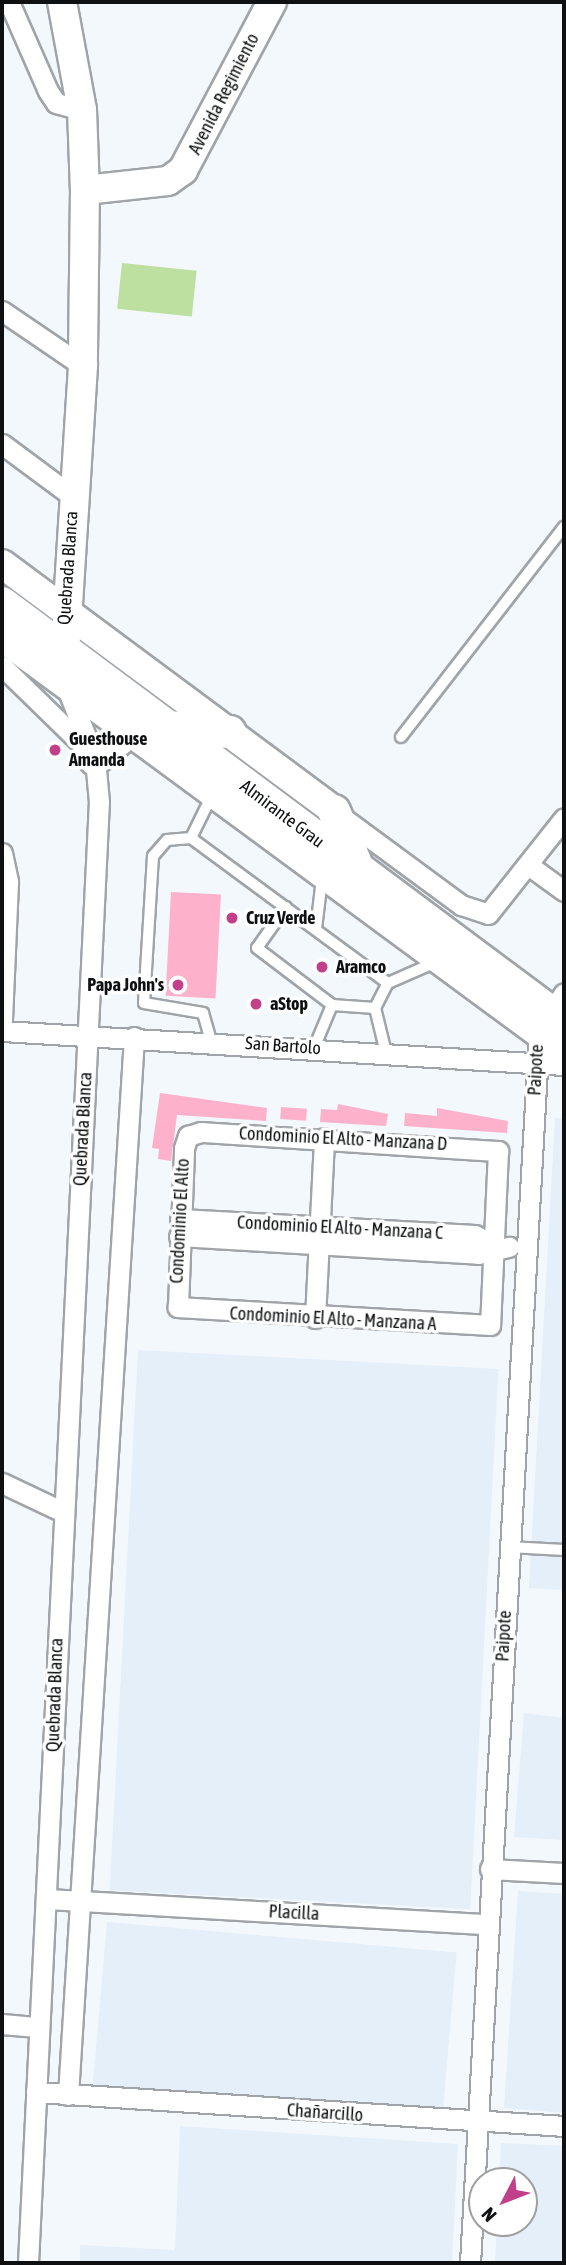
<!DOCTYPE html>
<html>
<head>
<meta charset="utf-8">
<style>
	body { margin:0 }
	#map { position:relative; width:566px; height:2265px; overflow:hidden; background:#f3f8fc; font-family:"Asap Condensed",sans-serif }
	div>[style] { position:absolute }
	.built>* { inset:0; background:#e4eff9; transform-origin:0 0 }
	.green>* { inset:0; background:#bddf9f; transform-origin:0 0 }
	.building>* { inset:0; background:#fdb1cb; transform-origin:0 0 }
	.roads { filter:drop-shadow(2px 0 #a0a4a8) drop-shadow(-2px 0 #a0a4a8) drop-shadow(0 2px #a0a4a8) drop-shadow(0 -2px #a0a4a8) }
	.lane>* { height:10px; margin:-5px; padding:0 5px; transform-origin:5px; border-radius:5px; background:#fff }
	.street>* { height:19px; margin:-9.5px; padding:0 9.5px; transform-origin:9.5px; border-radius:9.5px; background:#fff }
	.secondary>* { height:28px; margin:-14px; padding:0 14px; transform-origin:14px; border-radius:14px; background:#fff }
	.primary>* { height:32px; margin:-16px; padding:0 16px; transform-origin:16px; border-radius:16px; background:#fff }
	.dots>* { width:19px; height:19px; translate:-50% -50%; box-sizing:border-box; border:4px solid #fff; border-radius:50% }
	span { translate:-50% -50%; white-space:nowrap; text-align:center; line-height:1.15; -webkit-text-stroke:7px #fff; paint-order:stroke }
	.street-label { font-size:18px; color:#0e1011 }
	.poi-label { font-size:18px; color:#0e1011; font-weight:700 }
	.left { translate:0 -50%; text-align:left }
	.right { translate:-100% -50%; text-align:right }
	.frame { position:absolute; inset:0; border:4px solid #0e1011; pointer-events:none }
	.north { position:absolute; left:468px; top:2167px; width:70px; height:70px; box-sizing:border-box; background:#fff; border:2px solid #9f9fa0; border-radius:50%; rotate:228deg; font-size:19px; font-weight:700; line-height:28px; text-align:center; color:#0e1011 }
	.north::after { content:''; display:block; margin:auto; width:24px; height:32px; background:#c14089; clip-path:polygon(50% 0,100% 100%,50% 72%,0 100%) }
</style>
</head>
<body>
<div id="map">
	<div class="built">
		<i style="clip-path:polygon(555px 1118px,564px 1118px,564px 1590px,529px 1588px)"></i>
		<i style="left:138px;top:1350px;width:361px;height:541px;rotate:3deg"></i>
		<i style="clip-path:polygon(524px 1713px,564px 1718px,564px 1840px,514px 1837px)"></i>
		<i style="clip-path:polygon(518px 1891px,564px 1894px,564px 2113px,504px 2108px)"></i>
		<i style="left:107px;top:1922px;width:351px;height:165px;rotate:5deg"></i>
		<i style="clip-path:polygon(180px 2126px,458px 2144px,452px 2263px,80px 2263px,80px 2245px,175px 2250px)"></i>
		<i style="clip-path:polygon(501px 2143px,564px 2146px,564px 2263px,495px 2263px,497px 2223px,524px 2223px,524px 2181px,499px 2181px)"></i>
	</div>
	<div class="green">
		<i style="left:122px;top:263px;width:75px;height:46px;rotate:6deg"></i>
	</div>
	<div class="building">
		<i style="left:171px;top:892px;width:50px;height:104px;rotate:3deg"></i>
		<i style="clip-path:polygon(160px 1093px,267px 1108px,266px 1121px,177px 1115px,171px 1161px,158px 1159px,159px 1149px,152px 1148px)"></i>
		<i style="clip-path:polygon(338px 1104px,388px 1114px,386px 1126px,320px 1122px,321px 1109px,337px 1110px)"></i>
		<i style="left:281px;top:1107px;width:26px;height:12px;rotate:4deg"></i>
		<i style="clip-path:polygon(437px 1108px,508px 1121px,507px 1133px,404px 1126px,405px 1113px,437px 1116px)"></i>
	</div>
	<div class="roads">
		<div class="lane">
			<i style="left:401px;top:737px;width:266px;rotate:-52.2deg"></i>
			<i style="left:212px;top:795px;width:48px;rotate:116deg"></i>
			<i style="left:191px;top:838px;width:245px;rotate:36.4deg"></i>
			<i style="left:388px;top:983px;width:52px;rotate:-23.6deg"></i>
			<i style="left:191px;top:838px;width:24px;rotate:175deg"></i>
			<i style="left:167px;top:840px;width:21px;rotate:131deg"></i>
			<i style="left:153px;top:856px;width:147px;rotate:93.5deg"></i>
			<i style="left:144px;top:1003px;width:60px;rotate:9.6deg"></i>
			<i style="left:203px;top:1013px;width:29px;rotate:74deg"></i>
			<i style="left:286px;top:907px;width:50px;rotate:125.3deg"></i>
			<i style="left:257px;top:948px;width:94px;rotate:37.2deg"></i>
			<i style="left:316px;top:929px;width:50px;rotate:-83.2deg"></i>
			<i style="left:314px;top:1048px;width:47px;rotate:-67.3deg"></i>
			<i style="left:332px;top:1005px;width:43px;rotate:4deg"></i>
			<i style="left:386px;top:1053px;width:46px;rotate:-103.7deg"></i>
			<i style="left:375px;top:1008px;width:28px;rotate:-63deg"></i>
			<i style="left:509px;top:1547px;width:55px;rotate:3.1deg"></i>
		</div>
		<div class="street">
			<i style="left:9px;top:2px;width:97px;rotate:66.3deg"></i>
			<i style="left:48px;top:91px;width:14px;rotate:56deg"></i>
			<i style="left:56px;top:103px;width:27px;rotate:15deg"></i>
			<i style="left:2px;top:311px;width:98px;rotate:34.2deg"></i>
			<i style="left:2px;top:444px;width:87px;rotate:36.6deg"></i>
			<i style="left:2px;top:666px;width:117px;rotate:44.3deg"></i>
			<i style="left:339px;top:815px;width:152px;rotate:36.4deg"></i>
			<i style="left:461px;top:905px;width:28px;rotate:18deg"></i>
			<i style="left:488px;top:914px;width:122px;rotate:-51.6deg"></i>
			<i style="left:2px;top:853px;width:30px;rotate:78deg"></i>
			<i style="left:8px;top:882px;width:139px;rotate:92.5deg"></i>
			<i style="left:531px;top:867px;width:41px;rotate:36deg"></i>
			<i style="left:2px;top:1031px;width:563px;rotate:3.46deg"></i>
			<i style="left:201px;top:1132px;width:298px;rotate:3.7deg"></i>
			<i style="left:498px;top:1151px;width:174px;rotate:92.6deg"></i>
			<i style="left:490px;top:1325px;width:313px;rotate:-176.7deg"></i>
			<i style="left:178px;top:1307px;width:159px;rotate:-87.8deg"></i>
			<i style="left:184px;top:1148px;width:13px;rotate:-72deg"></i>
			<i style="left:188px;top:1136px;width:14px;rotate:-17deg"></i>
			<i style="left:180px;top:1219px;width:295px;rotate:3.1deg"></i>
			<i style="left:475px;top:1235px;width:25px;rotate:29deg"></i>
			<i style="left:179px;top:1236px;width:300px;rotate:3.4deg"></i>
			<i style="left:478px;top:1254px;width:32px;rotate:-13deg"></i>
			<i style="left:315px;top:1318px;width:180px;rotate:-87.1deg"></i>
			<i style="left:2px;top:1483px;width:65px;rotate:25.4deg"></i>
			<i style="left:490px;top:1869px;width:74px;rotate:3.1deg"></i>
			<i style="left:48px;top:1899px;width:439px;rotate:3.3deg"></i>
			<i style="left:2px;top:2024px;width:35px;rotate:5deg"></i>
			<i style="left:36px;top:2092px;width:529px;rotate:3.68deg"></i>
			<i style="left:68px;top:2095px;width:1060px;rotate:-86.43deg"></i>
			<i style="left:28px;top:2263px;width:1463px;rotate:-87.22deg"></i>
			<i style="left:99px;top:802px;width:43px;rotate:-95.3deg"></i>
			<i style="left:95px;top:759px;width:79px;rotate:-111.7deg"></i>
			<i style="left:470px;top:2263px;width:1234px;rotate:-86.79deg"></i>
			<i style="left:539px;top:1031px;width:45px;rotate:-56.7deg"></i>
		</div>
		<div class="secondary">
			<i style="left:62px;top:2px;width:110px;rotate:79.5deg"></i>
			<i style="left:82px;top:110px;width:80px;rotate:87.9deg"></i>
			<i style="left:85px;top:190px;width:176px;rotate:90.7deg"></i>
			<i style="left:83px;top:366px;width:303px;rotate:93.6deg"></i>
			<i style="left:85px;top:190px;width:83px;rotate:-6.2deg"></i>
			<i style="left:168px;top:181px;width:19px;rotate:-36deg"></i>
			<i style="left:183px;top:170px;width:190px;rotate:-62.1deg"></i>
			<i style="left:2px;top:564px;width:414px;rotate:36.6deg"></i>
		</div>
		<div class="primary">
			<i style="left:2px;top:603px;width:701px;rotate:36.71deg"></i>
			<i style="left:2px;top:635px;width:698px;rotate:36.38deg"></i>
			<i style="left:166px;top:727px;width:64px;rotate:4.5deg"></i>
			<i style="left:95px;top:759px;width:44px;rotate:-39.5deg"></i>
			<i style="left:334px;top:811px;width:65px;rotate:67.4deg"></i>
		</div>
	</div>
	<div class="dots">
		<i style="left:55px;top:750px;background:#c14089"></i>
		<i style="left:232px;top:918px;background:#c14089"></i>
		<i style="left:322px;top:967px;background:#c14089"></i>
		<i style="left:178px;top:985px;background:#c14089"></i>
		<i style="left:256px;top:1004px;background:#c14089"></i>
	</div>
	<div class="street-label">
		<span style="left:224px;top:94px;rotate:-63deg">Avenida Regimiento</span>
		<span style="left:68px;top:568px;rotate:-86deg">Quebrada Blanca</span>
		<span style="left:282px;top:814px;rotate:37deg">Almirante Grau</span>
		<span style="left:283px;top:1046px;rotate:4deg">San Bartolo</span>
		<span style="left:536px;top:1070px;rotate:-87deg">Paipote</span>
		<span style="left:83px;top:1129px;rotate:-87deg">Quebrada Blanca</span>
		<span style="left:343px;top:1139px;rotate:3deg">Condominio El Alto - Manzana D</span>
		<span style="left:180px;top:1221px;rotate:-87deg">Condominio El Alto</span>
		<span style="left:340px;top:1228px;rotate:3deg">Condominio El Alto - Manzana C</span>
		<span style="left:333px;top:1319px;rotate:3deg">Condominio El Alto - Manzana A</span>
		<span style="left:504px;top:1636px;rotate:-87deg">Paipote</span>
		<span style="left:55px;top:1695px;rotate:-88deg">Quebrada Blanca</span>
		<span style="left:294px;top:1913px;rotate:3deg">Placilla</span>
		<span style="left:325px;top:2113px;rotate:4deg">Chañarcillo</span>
	</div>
	<div class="poi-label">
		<span class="left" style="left:69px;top:750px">Guesthouse<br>Amanda</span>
		<span class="left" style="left:246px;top:918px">Cruz Verde</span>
		<span class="left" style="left:336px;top:967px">Aramco</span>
		<span class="right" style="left:164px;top:985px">Papa John's</span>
		<span class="left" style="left:270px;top:1004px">aStop</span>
	</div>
	<div class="frame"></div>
	<div class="north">N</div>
</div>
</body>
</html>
